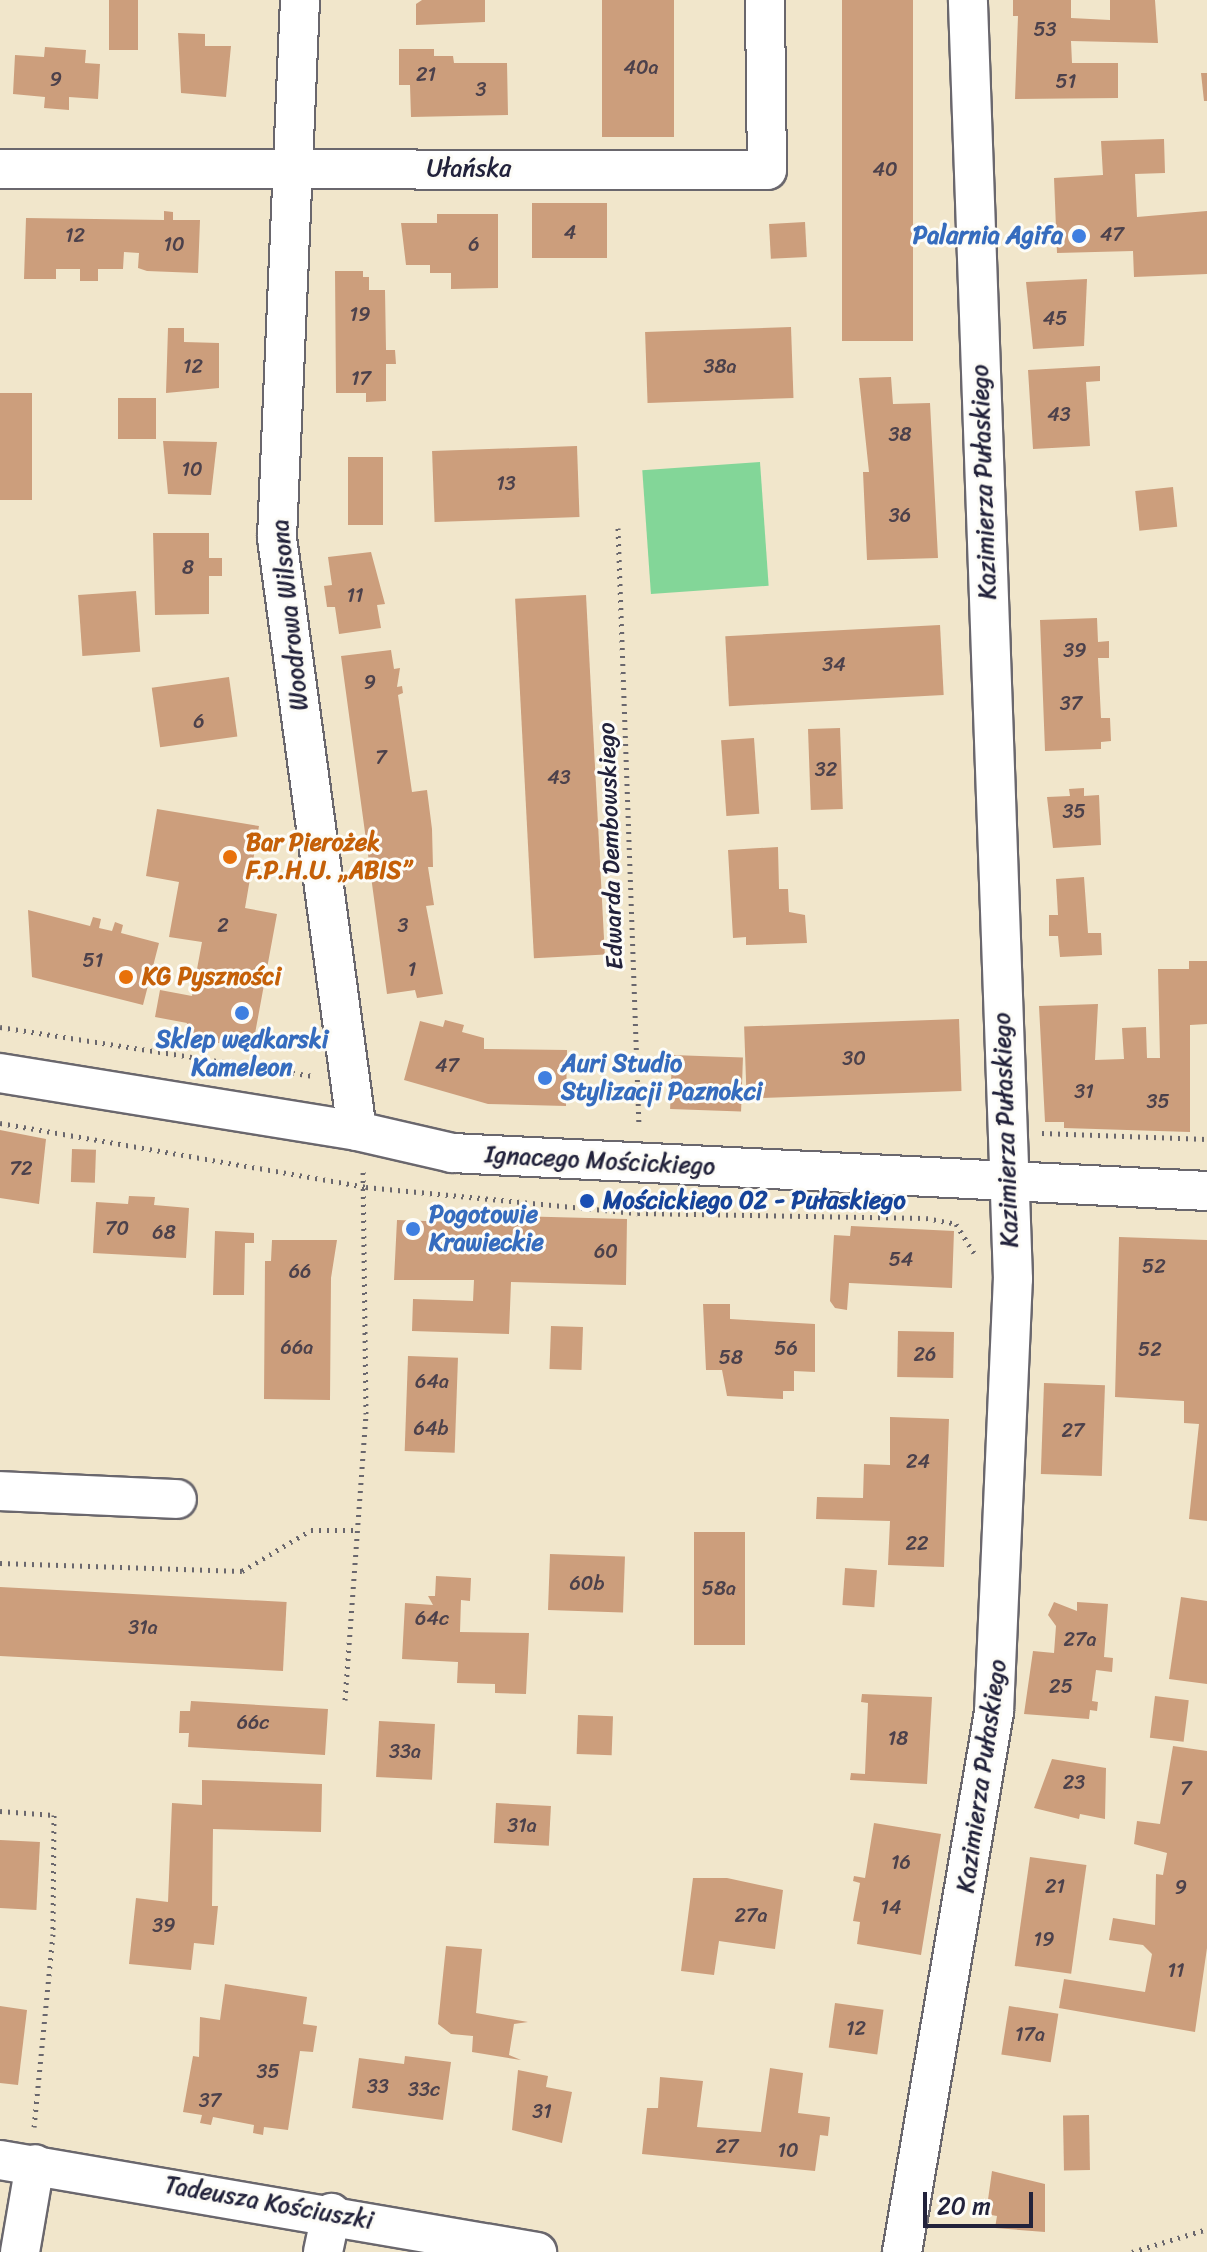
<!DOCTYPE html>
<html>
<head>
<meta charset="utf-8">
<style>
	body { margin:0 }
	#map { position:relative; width:1207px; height:2252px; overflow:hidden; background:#f1e6cb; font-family:Sriracha,sans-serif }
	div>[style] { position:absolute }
	.green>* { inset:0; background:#83d698; transform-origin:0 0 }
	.building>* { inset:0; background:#cc9e7c; transform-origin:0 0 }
	.path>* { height:5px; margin-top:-2.5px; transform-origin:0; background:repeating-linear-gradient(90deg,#6a676d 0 2px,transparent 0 8px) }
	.roads { filter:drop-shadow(2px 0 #6a676d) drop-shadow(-2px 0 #6a676d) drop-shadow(0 2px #6a676d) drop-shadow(0 -2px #6a676d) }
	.minor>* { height:38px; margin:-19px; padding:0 19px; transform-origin:19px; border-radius:19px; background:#fff }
	.dots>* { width:22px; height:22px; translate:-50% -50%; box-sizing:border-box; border:4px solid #fdfcf7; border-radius:50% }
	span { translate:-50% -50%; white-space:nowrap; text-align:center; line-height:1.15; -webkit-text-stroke:6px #fdfcf7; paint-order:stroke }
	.number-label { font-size:20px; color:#4c414b }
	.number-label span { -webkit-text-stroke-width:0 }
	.street-label { font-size:24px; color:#22223b }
	.shop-label { font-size:24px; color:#366cbe; font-weight:700 }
	.right { translate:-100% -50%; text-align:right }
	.left { translate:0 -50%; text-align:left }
	.food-label { font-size:24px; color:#c56008; font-weight:700 }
	.transit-label { font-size:24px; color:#164399; font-weight:700 }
	.scale { position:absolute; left:923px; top:2192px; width:110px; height:36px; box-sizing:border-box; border:4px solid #22223b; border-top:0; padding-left:10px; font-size:24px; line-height:28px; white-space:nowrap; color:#22223b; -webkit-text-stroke:6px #fdfcf7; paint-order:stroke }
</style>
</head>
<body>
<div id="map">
	<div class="green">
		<i style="left:760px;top:462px;width:124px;height:118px;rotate:86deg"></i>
	</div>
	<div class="building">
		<i style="left:109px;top:0;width:29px;height:50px"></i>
		<i style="clip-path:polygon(422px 0,485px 0,485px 22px,416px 25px,416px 4px)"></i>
		<i style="left:602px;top:0;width:72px;height:137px"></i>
		<i style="left:842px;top:0;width:71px;height:341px"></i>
		<i style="clip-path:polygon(1013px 0,1071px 0,1071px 18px,1110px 20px,1110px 0,1155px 0,1158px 43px,1071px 41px,1072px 63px,1118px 63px,1118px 98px,1015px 99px,1018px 16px,1013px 16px)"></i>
		<i style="clip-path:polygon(178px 33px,205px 34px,205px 46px,231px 46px,226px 97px,181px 93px)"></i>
		<i style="clip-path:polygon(45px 47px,86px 50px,85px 63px,100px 64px,98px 99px,69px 97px,69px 110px,44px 108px,45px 97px,13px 94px,15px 55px,44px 57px)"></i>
		<i style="clip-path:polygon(399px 49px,434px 49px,434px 56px,453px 56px,454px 63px,507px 63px,508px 115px,411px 117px,410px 85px,399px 85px)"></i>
		<i style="clip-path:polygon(1201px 73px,1207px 73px,1207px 101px,1204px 101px)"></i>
		<i style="clip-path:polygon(1164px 139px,1165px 173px,1135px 174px,1137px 217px,1207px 211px,1207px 274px,1134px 277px,1133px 251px,1057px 253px,1054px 178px,1103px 175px,1101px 141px)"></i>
		<i style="left:607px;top:203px;width:55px;height:75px;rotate:90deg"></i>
		<i style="clip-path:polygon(164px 211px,173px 212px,173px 220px,200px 220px,198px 273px,147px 271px,138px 268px,139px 253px,124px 252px,123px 269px,98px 269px,98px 281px,80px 281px,80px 269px,56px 269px,56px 279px,24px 279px,26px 218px,164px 220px)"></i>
		<i style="clip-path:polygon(437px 214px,498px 214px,498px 288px,451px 289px,451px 273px,430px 273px,430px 265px,406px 265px,401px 223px,437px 223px)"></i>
		<i style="left:805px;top:222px;width:35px;height:36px;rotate:87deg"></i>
		<i style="clip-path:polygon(335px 271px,363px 271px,363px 277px,369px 277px,369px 290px,385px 290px,386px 350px,395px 350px,396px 364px,386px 364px,386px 401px,366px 402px,366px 393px,336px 393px)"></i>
		<i style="clip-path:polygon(1087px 279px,1084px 346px,1033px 349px,1026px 282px)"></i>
		<i style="left:791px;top:327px;width:71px;height:146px;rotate:88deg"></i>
		<i style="clip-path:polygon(168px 328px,184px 328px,184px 342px,219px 343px,219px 388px,166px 393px)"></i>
		<i style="clip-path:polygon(1100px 366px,1100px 381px,1086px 382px,1090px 446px,1033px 449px,1028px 370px)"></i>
		<i style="clip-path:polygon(891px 377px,893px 404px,930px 403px,938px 558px,867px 560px,863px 472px,869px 472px,859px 378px)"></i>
		<i style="left:0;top:393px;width:32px;height:107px"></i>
		<i style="left:118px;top:398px;width:38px;height:41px"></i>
		<i style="clip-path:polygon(163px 441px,217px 442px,211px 495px,168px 494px)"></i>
		<i style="left:577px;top:446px;width:71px;height:145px;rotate:88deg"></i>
		<i style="left:348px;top:457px;width:35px;height:68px"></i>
		<i style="left:1173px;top:487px;width:40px;height:38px;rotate:84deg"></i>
		<i style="clip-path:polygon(153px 533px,209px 533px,209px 558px,222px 558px,222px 576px,209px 576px,209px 614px,155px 615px)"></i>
		<i style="clip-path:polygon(371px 552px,385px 604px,377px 605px,381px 628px,339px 634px,335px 607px,327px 607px,324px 586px,332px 585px,328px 557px)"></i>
		<i style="left:136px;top:591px;width:61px;height:58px;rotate:86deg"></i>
		<i style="left:586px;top:595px;width:360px;height:71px;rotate:87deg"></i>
		<i style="clip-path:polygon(1097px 618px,1098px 642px,1109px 641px,1109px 658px,1098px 658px,1101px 718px,1110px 718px,1111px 741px,1101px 742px,1101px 749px,1045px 751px,1040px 620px)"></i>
		<i style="left:940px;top:625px;width:70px;height:215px;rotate:87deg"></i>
		<i style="clip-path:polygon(391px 650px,394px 669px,400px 668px,397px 687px,402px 686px,403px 693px,398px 695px,412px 792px,427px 790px,432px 829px,433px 867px,428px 867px,434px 905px,426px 906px,443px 994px,417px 998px,415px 990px,387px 994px,341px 656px)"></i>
		<i style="left:229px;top:677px;width:60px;height:78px;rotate:82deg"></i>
		<i style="left:840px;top:728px;width:81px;height:32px;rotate:88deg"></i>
		<i style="left:754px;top:738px;width:76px;height:33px;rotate:86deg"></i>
		<i style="clip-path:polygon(1084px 788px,1084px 796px,1099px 795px,1101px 845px,1053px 848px,1047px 797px,1070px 796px,1069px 789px)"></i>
		<i style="clip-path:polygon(157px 809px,259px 826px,245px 908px,277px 914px,252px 1050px,185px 1036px,187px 1023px,155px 1017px,160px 990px,192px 996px,202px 942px,169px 937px,179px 882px,146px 876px)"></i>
		<i style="clip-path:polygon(778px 847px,779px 889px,788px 889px,789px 912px,805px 915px,807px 943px,746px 945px,746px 937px,733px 938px,728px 850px)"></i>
		<i style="clip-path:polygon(1084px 877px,1088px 933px,1101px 933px,1102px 955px,1060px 957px,1058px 936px,1049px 936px,1049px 915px,1058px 915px,1056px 879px)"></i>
		<i style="clip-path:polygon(28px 910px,90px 926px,93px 917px,101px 919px,99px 928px,112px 931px,115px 922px,123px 925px,121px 933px,159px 943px,143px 1005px,32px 977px)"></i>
		<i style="clip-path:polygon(1189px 961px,1207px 961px,1207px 1024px,1190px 1025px,1190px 1132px,1064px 1128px,1064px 1122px,1045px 1122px,1039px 1006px,1098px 1004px,1095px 1060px,1124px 1059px,1122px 1028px,1146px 1027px,1147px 1058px,1160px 1058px,1158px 969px,1189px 969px)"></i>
		<i style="left:959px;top:1019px;width:72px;height:215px;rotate:88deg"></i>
		<i style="clip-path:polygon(445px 1020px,464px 1025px,462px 1032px,484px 1038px,484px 1049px,567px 1050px,566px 1106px,488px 1104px,404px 1080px,420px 1021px,443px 1027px)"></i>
		<i style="left:672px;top:1055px;width:71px;height:54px;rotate:2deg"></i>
		<i style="clip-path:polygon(0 1130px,46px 1139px,39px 1204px,0 1198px)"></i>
		<i style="left:72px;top:1149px;width:24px;height:33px;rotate:2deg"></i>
		<i style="clip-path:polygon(129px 1196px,155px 1197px,154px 1205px,189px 1208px,186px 1258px,93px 1253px,96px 1202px,128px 1204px)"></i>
		<i style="clip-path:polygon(513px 1216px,627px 1219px,626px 1285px,511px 1282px,509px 1334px,412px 1331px,413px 1299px,473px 1301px,474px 1280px,394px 1280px,397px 1220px,513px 1224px)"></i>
		<i style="clip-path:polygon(851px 1226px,954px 1231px,952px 1288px,849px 1283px,847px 1310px,835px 1308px,830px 1301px,834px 1235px,850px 1236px)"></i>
		<i style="clip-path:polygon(215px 1231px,254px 1233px,254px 1243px,245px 1243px,244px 1295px,213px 1295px)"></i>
		<i style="clip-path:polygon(1119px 1237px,1207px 1240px,1207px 1521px,1189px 1519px,1199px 1424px,1184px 1423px,1184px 1401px,1115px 1397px)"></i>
		<i style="clip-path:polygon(272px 1240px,337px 1240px,331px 1278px,330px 1400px,264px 1399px,265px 1261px,271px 1261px)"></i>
		<i style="clip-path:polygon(703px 1304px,730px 1304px,730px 1319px,815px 1324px,815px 1372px,794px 1371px,794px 1391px,783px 1391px,783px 1399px,727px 1396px,722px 1370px,706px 1370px)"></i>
		<i style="left:551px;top:1326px;width:32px;height:43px;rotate:2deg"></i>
		<i style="left:898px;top:1331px;width:56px;height:46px;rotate:1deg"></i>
		<i style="left:408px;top:1356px;width:50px;height:95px;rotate:2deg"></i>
		<i style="left:1044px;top:1383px;width:61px;height:91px;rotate:2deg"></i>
		<i style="clip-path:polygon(890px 1417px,949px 1419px,944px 1567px,888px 1565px,890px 1521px,816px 1519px,817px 1497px,863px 1498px,864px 1464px,890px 1465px)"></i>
		<i style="left:694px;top:1532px;width:51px;height:113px"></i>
		<i style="left:550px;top:1554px;width:75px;height:56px;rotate:2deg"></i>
		<i style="left:845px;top:1568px;width:32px;height:37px;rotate:4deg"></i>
		<i style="clip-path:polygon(436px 1576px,471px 1578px,470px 1601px,461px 1600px,460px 1632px,529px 1633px,526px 1694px,495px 1693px,495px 1684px,457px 1683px,458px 1662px,402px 1659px,405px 1603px,433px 1605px,428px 1596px,435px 1596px)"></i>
		<i style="left:0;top:1587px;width:287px;height:69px;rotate:3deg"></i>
		<i style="clip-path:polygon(1181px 1597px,1207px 1601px,1207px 1684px,1169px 1679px)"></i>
		<i style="clip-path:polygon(1054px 1602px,1077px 1611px,1077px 1602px,1108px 1604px,1104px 1657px,1113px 1658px,1112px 1672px,1096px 1670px,1092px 1701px,1098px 1702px,1097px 1711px,1090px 1710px,1089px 1719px,1024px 1714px,1033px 1651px,1054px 1653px,1056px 1626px,1048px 1615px)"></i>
		<i style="clip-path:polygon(862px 1694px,932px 1697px,927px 1784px,850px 1780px,851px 1773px,865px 1774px,868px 1703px,861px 1702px)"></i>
		<i style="left:1155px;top:1696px;width:34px;height:42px;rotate:7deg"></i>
		<i style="clip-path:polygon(191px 1701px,328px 1709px,325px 1755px,188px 1747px,189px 1733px,179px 1733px,180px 1711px,190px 1711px)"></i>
		<i style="left:578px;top:1715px;width:35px;height:39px;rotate:2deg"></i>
		<i style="left:379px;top:1721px;width:56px;height:56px;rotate:3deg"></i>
		<i style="clip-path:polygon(1173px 1746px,1207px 1751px,1207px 1948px,1195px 2032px,1059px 2008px,1064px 1979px,1145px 1992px,1152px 1954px,1143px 1945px,1109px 1940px,1113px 1918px,1155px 1925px,1156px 1874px,1163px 1875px,1167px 1853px,1134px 1844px,1137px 1821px,1160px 1824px)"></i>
		<i style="clip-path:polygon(1052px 1759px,1106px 1768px,1105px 1819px,1080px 1814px,1079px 1819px,1034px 1808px)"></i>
		<i style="clip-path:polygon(202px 1780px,322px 1784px,321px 1832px,213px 1829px,212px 1906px,218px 1906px,214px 1945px,194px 1943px,191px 1970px,129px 1964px,136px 1898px,168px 1902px,172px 1803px,202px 1805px)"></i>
		<i style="left:496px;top:1803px;width:55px;height:40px;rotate:3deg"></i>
		<i style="clip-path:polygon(874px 1823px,941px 1834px,921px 1955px,857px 1944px,860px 1922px,853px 1921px,860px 1883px,853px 1881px,854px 1876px,865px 1878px)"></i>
		<i style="left:0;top:1840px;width:40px;height:68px;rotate:3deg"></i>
		<i style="left:1030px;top:1857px;width:57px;height:110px;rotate:8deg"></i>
		<i style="clip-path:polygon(693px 1878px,727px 1878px,783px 1890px,775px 1949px,719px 1941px,714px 1975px,681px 1971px)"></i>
		<i style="clip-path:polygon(446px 1946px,482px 1949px,476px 2013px,528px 2022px,514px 2024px,509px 2055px,521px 2060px,472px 2052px,473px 2036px,451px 2034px,438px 2024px)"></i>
		<i style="clip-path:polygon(225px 1984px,307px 1997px,303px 2024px,317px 2026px,313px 2052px,300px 2051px,288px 2130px,264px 2127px,263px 2135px,253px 2133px,254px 2125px,213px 2117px,211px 2125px,200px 2123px,202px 2115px,183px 2112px,193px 2056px,199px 2057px,200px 2017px,220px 2020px)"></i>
		<i style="left:835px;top:2003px;width:49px;height:45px;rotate:8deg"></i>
		<i style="clip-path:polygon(0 2006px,27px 2010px,18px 2085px,0 2083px)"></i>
		<i style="left:1009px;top:2006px;width:50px;height:49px;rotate:9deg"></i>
		<i style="clip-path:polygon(405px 2056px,451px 2062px,443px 2120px,352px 2108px,359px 2058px,404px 2064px)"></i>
		<i style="clip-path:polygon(770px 2068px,803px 2073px,798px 2113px,830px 2117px,828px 2136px,820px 2135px,815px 2171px,642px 2154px,647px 2108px,658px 2108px,660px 2077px,703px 2081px,697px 2127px,761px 2132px)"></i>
		<i style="clip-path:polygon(518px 2070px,548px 2076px,546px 2087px,572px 2092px,562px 2143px,512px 2130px)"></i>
		<i style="left:1089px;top:2115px;width:55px;height:26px;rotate:89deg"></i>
		<i style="clip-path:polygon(992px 2171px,1045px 2184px,1045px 2232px,995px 2228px,997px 2216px,986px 2214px)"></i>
	</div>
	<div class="path">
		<i style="left:618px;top:528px;width:598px;rotate:87.99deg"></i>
		<i style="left:0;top:1027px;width:317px;rotate:8.9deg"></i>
		<i style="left:0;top:1123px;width:372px;rotate:9.9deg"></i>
		<i style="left:366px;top:1187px;width:273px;rotate:5.5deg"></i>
		<i style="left:638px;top:1213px;width:288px;rotate:1deg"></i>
		<i style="left:926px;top:1218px;width:31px;rotate:11deg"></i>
		<i style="left:956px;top:1224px;width:34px;rotate:58deg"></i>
		<i style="left:1042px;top:1133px;width:165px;rotate:2.1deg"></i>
		<i style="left:0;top:1563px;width:242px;rotate:1.9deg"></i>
		<i style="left:242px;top:1571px;width:80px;rotate:-30.7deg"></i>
		<i style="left:311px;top:1530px;width:46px"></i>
		<i style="left:345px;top:1700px;width:287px;rotate:-85.8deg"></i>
		<i style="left:366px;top:1414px;width:244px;rotate:-90.7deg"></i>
		<i style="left:0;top:1811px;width:54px;rotate:4.2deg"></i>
		<i style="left:54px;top:1815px;width:119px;rotate:90.5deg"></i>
		<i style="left:53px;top:1934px;width:194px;rotate:95.6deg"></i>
		<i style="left:1132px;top:2252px;width:78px;rotate:-17deg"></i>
	</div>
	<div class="roads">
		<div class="minor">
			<i style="left:300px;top:0;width:538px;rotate:92.45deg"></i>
			<i style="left:277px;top:538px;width:598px;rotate:82.32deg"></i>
			<i style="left:0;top:169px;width:767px;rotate:0.07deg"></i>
			<i style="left:767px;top:170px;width:170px;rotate:-90.7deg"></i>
			<i style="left:0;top:1073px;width:362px;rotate:9.2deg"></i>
			<i style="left:357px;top:1131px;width:98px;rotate:13deg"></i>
			<i style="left:452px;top:1153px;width:756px;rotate:2.88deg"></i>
			<i style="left:0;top:1491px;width:177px;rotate:2.6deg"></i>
			<i style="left:0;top:2160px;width:545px;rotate:9.72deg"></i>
			<i style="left:20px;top:2252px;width:89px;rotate:-80.3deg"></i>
			<i style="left:323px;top:2252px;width:40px;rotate:-78deg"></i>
			<i style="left:902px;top:2252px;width:548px;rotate:-80.33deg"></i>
			<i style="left:994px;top:1712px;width:433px;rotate:-87.5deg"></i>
			<i style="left:1013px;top:1279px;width:1280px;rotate:-92.02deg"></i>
		</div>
	</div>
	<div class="dots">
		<i style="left:1079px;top:236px;background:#3f7fe0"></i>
		<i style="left:230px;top:857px;background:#e8710a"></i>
		<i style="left:126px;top:977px;background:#e8710a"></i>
		<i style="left:242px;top:1013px;background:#3f7fe0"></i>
		<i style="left:545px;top:1078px;background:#3f7fe0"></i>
		<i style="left:587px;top:1201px;background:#1a4fb4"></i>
		<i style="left:413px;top:1229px;background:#3f7fe0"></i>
	</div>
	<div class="number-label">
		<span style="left:1045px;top:29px">53</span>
		<span style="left:641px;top:67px">40a</span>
		<span style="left:426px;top:74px">21</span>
		<span style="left:56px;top:79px">9</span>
		<span style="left:1066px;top:81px">51</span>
		<span style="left:481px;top:89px">3</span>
		<span style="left:885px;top:169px">40</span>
		<span style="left:570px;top:232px">4</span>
		<span style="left:1112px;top:234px">47</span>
		<span style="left:75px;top:235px">12</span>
		<span style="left:174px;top:244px">10</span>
		<span style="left:474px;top:244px">6</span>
		<span style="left:360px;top:314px">19</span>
		<span style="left:1055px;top:318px">45</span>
		<span style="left:193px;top:366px">12</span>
		<span style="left:720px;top:366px">38a</span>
		<span style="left:361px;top:378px">17</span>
		<span style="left:1059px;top:414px">43</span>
		<span style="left:900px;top:434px">38</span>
		<span style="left:192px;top:469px">10</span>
		<span style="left:506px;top:483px">13</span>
		<span style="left:900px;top:515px">36</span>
		<span style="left:188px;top:567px">8</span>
		<span style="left:355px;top:595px">11</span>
		<span style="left:1075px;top:650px">39</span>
		<span style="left:834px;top:664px">34</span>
		<span style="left:370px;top:682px">9</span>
		<span style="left:1071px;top:703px">37</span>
		<span style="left:199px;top:721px">6</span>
		<span style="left:381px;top:757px">7</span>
		<span style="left:826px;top:769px">32</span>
		<span style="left:559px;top:777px">43</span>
		<span style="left:1074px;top:811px">35</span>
		<span style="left:223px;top:925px">2</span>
		<span style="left:403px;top:925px">3</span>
		<span style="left:93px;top:960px">51</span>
		<span style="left:412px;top:969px">1</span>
		<span style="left:854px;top:1058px">30</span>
		<span style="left:447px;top:1065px">47</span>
		<span style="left:1084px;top:1091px">31</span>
		<span style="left:1158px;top:1101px">35</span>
		<span style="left:21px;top:1168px">72</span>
		<span style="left:117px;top:1228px">70</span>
		<span style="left:164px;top:1232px">68</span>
		<span style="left:606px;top:1251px">60</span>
		<span style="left:901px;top:1259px">54</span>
		<span style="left:1154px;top:1266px">52</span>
		<span style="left:300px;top:1271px">66</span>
		<span style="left:297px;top:1347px">66a</span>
		<span style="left:786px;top:1348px">56</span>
		<span style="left:1150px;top:1349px">52</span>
		<span style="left:925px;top:1354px">26</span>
		<span style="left:731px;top:1357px">58</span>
		<span style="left:432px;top:1381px">64a</span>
		<span style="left:431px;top:1428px">64b</span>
		<span style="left:1073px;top:1430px">27</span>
		<span style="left:918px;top:1461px">24</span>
		<span style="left:917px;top:1543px">22</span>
		<span style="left:587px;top:1583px">60b</span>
		<span style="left:719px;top:1588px">58a</span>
		<span style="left:432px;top:1618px">64c</span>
		<span style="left:143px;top:1627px">31a</span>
		<span style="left:1080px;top:1639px">27a</span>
		<span style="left:1061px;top:1686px">25</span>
		<span style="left:253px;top:1722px">66c</span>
		<span style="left:898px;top:1738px">18</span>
		<span style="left:405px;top:1751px">33a</span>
		<span style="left:1074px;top:1782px">23</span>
		<span style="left:1186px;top:1788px">7</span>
		<span style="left:522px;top:1825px">31a</span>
		<span style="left:901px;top:1862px">16</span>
		<span style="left:1055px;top:1886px">21</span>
		<span style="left:1181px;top:1887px">9</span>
		<span style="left:891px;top:1907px">14</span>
		<span style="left:751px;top:1915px">27a</span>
		<span style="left:164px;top:1925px">39</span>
		<span style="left:1044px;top:1939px">19</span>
		<span style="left:1176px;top:1970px">11</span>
		<span style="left:856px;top:2028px">12</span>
		<span style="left:1030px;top:2034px">17a</span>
		<span style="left:268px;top:2071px">35</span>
		<span style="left:378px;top:2086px">33</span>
		<span style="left:424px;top:2089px">33c</span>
		<span style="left:210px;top:2100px">37</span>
		<span style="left:542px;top:2111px">31</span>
		<span style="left:727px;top:2146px">27</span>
		<span style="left:788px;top:2150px">10</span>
	</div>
	<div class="street-label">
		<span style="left:469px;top:169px">Ułańska</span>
		<span style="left:984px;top:482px;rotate:-92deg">Kazimierza Pułaskiego</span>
		<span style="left:290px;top:615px;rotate:-96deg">Woodrowa Wilsona</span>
		<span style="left:611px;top:846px;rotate:-92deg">Edwarda Dembowskiego</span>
		<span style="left:1006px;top:1130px;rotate:-92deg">Kazimierza Pułaskiego</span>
		<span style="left:600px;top:1161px;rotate:3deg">Ignacego Mościckiego</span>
		<span style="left:982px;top:1776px;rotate:-82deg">Kazimierza Pułaskiego</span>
		<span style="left:269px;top:2203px;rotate:10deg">Tadeusza Kościuszki</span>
	</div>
	<div class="shop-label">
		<span class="right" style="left:1063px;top:236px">Palarnia Agifa</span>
		<span style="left:242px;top:1054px">Sklep wędkarski<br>Kameleon</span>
		<span class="left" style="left:561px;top:1078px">Auri Studio<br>Stylizacji Paznokci</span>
		<span class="left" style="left:429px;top:1229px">Pogotowie<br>Krawieckie</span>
	</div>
	<div class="food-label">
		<span class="left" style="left:246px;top:857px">Bar Pierożek<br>F.P.H.U. „ABIS”</span>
		<span class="left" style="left:142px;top:977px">KG Pyszności</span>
	</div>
	<div class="transit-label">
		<span class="left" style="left:603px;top:1201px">Mościckiego 02 - Pułaskiego</span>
	</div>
	<div class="scale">20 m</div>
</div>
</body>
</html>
